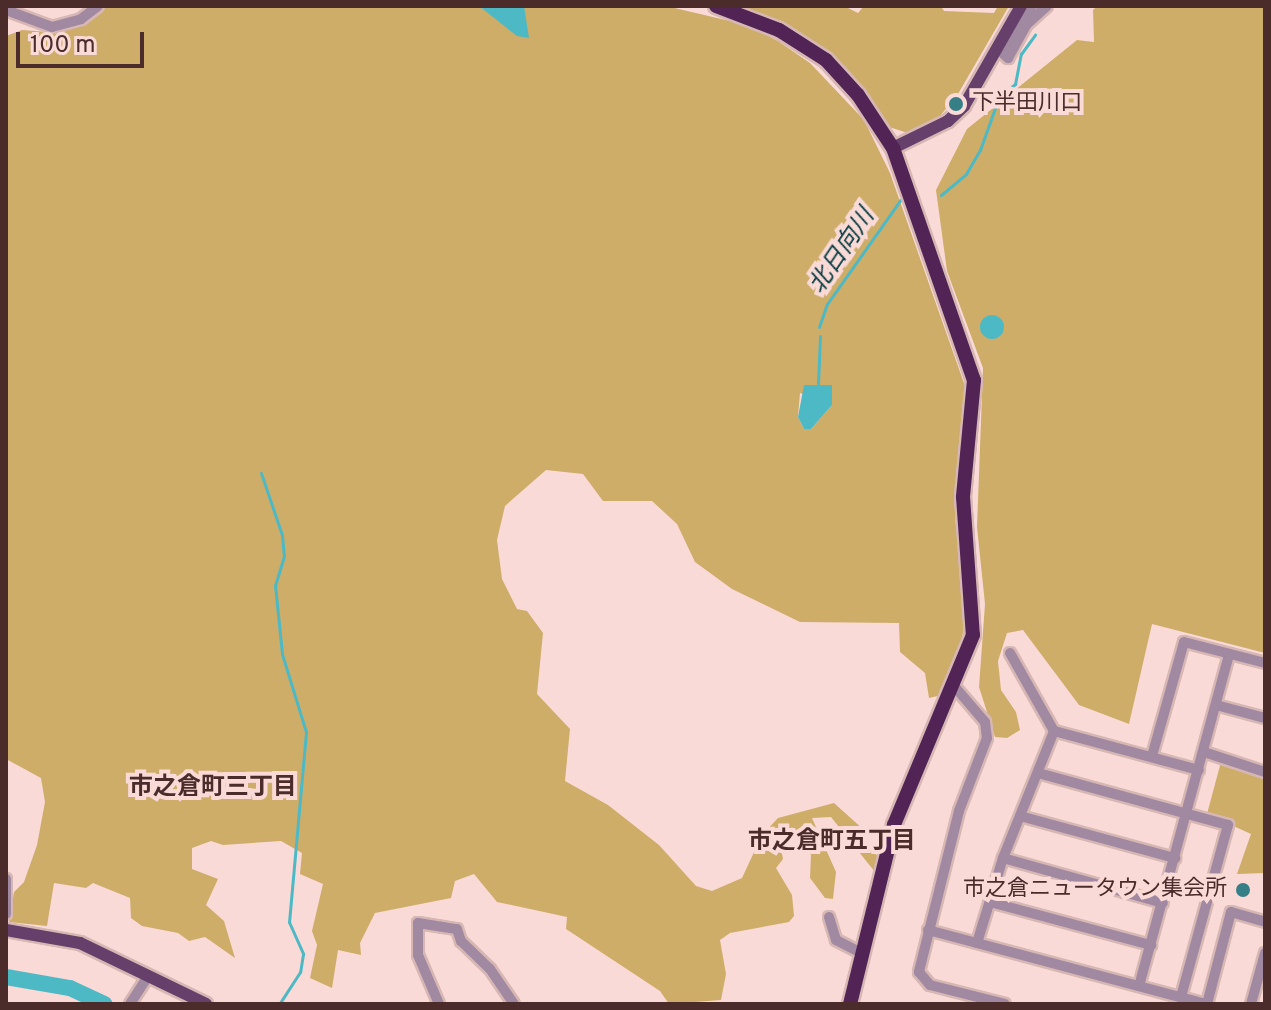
<!DOCTYPE html>
<html>
<head>
<meta charset="utf-8">
<style>
	body { margin:0 }
	#map { position:relative; width:1271px; height:1010px; overflow:hidden; background:#fadad7; font-family:Overpass,"Noto Sans JP",sans-serif }
	div>[style] { position:absolute }
	.green>* { inset:0; background:#cead69 }
	.water>* { inset:0; background:#4db9c4 }
	.round { border-radius:50% }
	.stream>* { height:3px; margin:-1.5px; padding:0 1.5px; transform-origin:1.5px; border-radius:1.5px; background:#4db9c4 }
	.river>* { height:16px; margin:-8px; padding:0 8px; transform-origin:8px; border-radius:8px; background:#4db9c4 }
	.roads { filter:drop-shadow(2px 0 #d7b7b4) drop-shadow(-2px 0 #d7b7b4) drop-shadow(0 2px #d7b7b4) drop-shadow(0 -2px #d7b7b4) }
	.minor>* { height:10px; margin:-5px; padding:0 5px; transform-origin:5px; border-radius:5px; background:#a089a1 }
	.major>* { height:12px; margin:-6px; padding:0 6px; transform-origin:6px; border-radius:6px; background:#663f6a }
	.highway>* { height:14px; margin:-7px; padding:0 7px; transform-origin:7px; border-radius:7px; background:#512455 }
	.dots>* { width:22px; height:22px; translate:-50% -50%; box-sizing:border-box; border:4px solid #fadad7; border-radius:50% }
	span { translate:-50% -50%; white-space:nowrap; text-align:center; line-height:1.15; -webkit-text-stroke:8px #fadad7; paint-order:stroke }
	.poi-label { font-size:22px; color:#4b2c2a }
	.left { translate:0 -50%; text-align:left }
	.right { translate:-100% -50%; text-align:right }
	.water-label { font-size:24px; color:#043a3e; font-style:italic }
	.neighbourhood-label { font-size:24px; color:#4b2c2a; font-weight:700 }
	.frame { position:absolute; inset:0; border:8px solid #4b2c2a; pointer-events:none }
	.scale { position:absolute; left:16px; top:32px; width:128px; height:36px; box-sizing:border-box; border:4px solid #4b2c2a; border-top:0; padding-left:10px; font-size:24px; line-height:28px; white-space:nowrap; color:#4b2c2a; -webkit-text-stroke:6px #fadad7; paint-order:stroke }
</style>
</head>
<body>
<div id="map">
	<div class="green">
		<i style="clip-path:polygon(evenodd,107px 6px,479px 6px,508px 26px,524px 6px,666px 6px,747px 25px,778px 41px,810px 63px,864px 120px,890px 173px,965px 386px,955px 518px,966px 610px,961px 647px,942px 695px,929px 698px,925px 673px,900px 652px,899px 623px,800px 622px,732px 589px,695px 562px,677px 524px,652px 501px,603px 501px,583px 474px,546px 470px,505px 506px,497px 540px,502px 579px,517px 609px,527px 611px,543px 633px,537px 694px,570px 729px,565px 781px,608px 805px,659px 845px,696px 886px,712px 891px,742px 878px,762px 835px,778px 818px,834px 803px,864px 830px,868px 848px,879px 857px,875px 872px,831px 817px,812px 818px,836px 872px,833px 899px,825px 898px,810px 878px,811px 855px,794px 837px,780px 843px,783px 859px,776px 868px,792px 895px,794px 916px,789px 922px,730px 933px,720px 940px,726px 974px,721px 1000px,669px 1004px,660px 991px,566px 929px,567px 917px,497px 902px,474px 874px,455px 881px,451px 898px,375px 913px,360px 943px,361px 955px,338px 950px,332px 988px,310px 978px,317px 945px,312px 931px,323px 884px,300px 874px,302px 853px,281px 841px,223px 845px,211px 841px,192px 848px,192px 869px,218px 879px,206px 905px,224px 921px,235px 958px,205px 937px,189px 941px,178px 933px,142px 926px,131px 918px,130px 898px,93px 883px,86px 888px,54px 883px,47px 926px,9px 922px,14px 892px,24px 882px,37px 845px,45px 802px,41px 778px,6px 759px,6px 36px,22px 30px,62px 33px,107px 6px,800px 393px,832px 405px,811px 429px,804px 429px,798px 417px,800px 393px)"></i>
		<i style="clip-path:polygon(739px 6px,844px 6px,858px 13px,864px 6px,941px 6px,944px 11px,994px 13px,998px 6px,1009px 6px,958px 94px,940px 116px,908px 133px,889px 127px,861px 91px,795px 33px)"></i>
		<i style="clip-path:polygon(1097px 6px,1265px 6px,1265px 653px,1152px 624px,1129px 724px,1079px 705px,1023px 630px,1007px 633px,998px 661px,1001px 690px,1016px 712px,1020px 730px,1007px 738px,995px 737px,979px 687px,985px 604px,977px 527px,983px 368px,947px 271px,936px 190px,967px 129px,1077px 40px,1094px 42px,1093px 10px)"></i>
		<i style="clip-path:polygon(1222px 758px,1265px 772px,1265px 873px,1237px 874px,1251px 834px,1207px 814px)"></i>
	</div>
	<div class="water">
		<i style="clip-path:polygon(479px 6px,524px 6px,529px 38px,517px 36px)"></i>
		<i class="round" style="left:980px;top:315px;width:24px;height:24px"></i>
		<i style="clip-path:polygon(804px 385px,832px 385px,832px 405px,811px 429px,804px 429px,798px 417px)"></i>
	</div>
	<div class="stream">
		<i style="left:941px;top:195px;width:33px;rotate:-40deg"></i>
		<i style="left:966px;top:174px;width:28px;rotate:-60deg"></i>
		<i style="left:980px;top:150px;width:56px;rotate:-70.3deg"></i>
		<i style="left:999px;top:97px;width:21px;rotate:-39deg"></i>
		<i style="left:1015px;top:84px;width:31px;rotate:-79deg"></i>
		<i style="left:1021px;top:54px;width:24px;rotate:-54deg"></i>
		<i style="left:819px;top:327px;width:24px;rotate:-71deg"></i>
		<i style="left:827px;top:304px;width:128px;rotate:-54.8deg"></i>
		<i style="left:818px;top:384px;width:48px;rotate:-87.6deg"></i>
		<i style="left:261px;top:473px;width:65px;rotate:71.3deg"></i>
		<i style="left:282px;top:535px;width:21px;rotate:85deg"></i>
		<i style="left:284px;top:556px;width:30px;rotate:107deg"></i>
		<i style="left:275px;top:585px;width:69px;rotate:84.2deg"></i>
		<i style="left:282px;top:654px;width:82px;rotate:72.9deg"></i>
		<i style="left:306px;top:732px;width:191px;rotate:95.1deg"></i>
		<i style="left:289px;top:922px;width:35px;rotate:66deg"></i>
		<i style="left:303px;top:954px;width:18px;rotate:99deg"></i>
		<i style="left:300px;top:972px;width:38px;rotate:123deg"></i>
	</div>
	<div class="river">
		<i style="left:6px;top:977px;width:65px;rotate:9.8deg"></i>
		<i style="left:70px;top:988px;width:38px;rotate:25deg"></i>
	</div>
	<div class="roads">
		<div class="minor">
			<i style="left:1032px;top:6px;width:56px;rotate:120.3deg"></i>
			<i style="left:1004px;top:54px;width:6px;rotate:45deg"></i>
			<i style="left:1008px;top:58px;width:38px;rotate:-61deg"></i>
			<i style="left:1026px;top:25px;width:28px;rotate:-42deg"></i>
			<i style="left:6px;top:10px;width:49px;rotate:20.3deg"></i>
			<i style="left:52px;top:27px;width:30px;rotate:-15deg"></i>
			<i style="left:81px;top:19px;width:21px;rotate:-37deg"></i>
			<i style="left:1010px;top:653px;width:90px;rotate:60.6deg"></i>
			<i style="left:955px;top:687px;width:46px;rotate:49.4deg"></i>
			<i style="left:985px;top:722px;width:16px;rotate:83deg"></i>
			<i style="left:987px;top:738px;width:78px;rotate:111deg"></i>
			<i style="left:959px;top:811px;width:166px;rotate:104deg"></i>
			<i style="left:919px;top:972px;width:17px;rotate:50deg"></i>
			<i style="left:930px;top:985px;width:77px;rotate:14.2deg"></i>
			<i style="left:1216px;top:705px;width:51px;rotate:14.9deg"></i>
			<i style="left:1204px;top:752px;width:64px;rotate:18.2deg"></i>
			<i style="left:1152px;top:756px;width:118px;rotate:-74.3deg"></i>
			<i style="left:1184px;top:642px;width:84px;rotate:14.5deg"></i>
			<i style="left:1038px;top:773px;width:197px;rotate:15.3deg"></i>
			<i style="left:1228px;top:825px;width:178px;rotate:105.3deg"></i>
			<i style="left:1020px;top:816px;width:161px;rotate:15.2deg"></i>
			<i style="left:1003px;top:858px;width:166px;rotate:15.7deg"></i>
			<i style="left:6px;top:879px;width:35px;rotate:90deg"></i>
			<i style="left:990px;top:902px;width:167px;rotate:15deg"></i>
			<i style="left:829px;top:917px;width:24px;rotate:73deg"></i>
			<i style="left:836px;top:940px;width:28px;rotate:27deg"></i>
			<i style="left:928px;top:930px;width:288px;rotate:14.9deg"></i>
			<i style="left:977px;top:943px;width:89px;rotate:-73deg"></i>
			<i style="left:1003px;top:858px;width:137px;rotate:-68.1deg"></i>
			<i style="left:1054px;top:731px;width:150px;rotate:15.1deg"></i>
			<i style="left:1139px;top:986px;width:344px;rotate:-74.8deg"></i>
			<i style="left:130px;top:1004px;width:33px;rotate:-57deg"></i>
			<i style="left:439px;top:1004px;width:53px;rotate:-113.2deg"></i>
			<i style="left:418px;top:955px;width:32px;rotate:-90deg"></i>
			<i style="left:418px;top:923px;width:39px;rotate:9deg"></i>
			<i style="left:457px;top:929px;width:13px;rotate:72deg"></i>
			<i style="left:461px;top:941px;width:40px;rotate:44deg"></i>
			<i style="left:490px;top:969px;width:42px;rotate:55.6deg"></i>
			<i style="left:1207px;top:1004px;width:95px;rotate:-75.4deg"></i>
			<i style="left:1231px;top:912px;width:35px;rotate:16deg"></i>
			<i style="left:1251px;top:1004px;width:53px;rotate:-74.6deg"></i>
		</div>
		<div class="major">
			<i style="left:893px;top:148px;width:61px;rotate:-26.1deg"></i>
			<i style="left:948px;top:121px;width:22px;rotate:-43deg"></i>
			<i style="left:964px;top:106px;width:115px;rotate:-60.3deg"></i>
			<i style="left:6px;top:930px;width:75px;rotate:10deg"></i>
			<i style="left:80px;top:943px;width:140px;rotate:25.8deg"></i>
		</div>
		<div class="highway">
			<i style="left:716px;top:6px;width:67px;rotate:20.9deg"></i>
			<i style="left:779px;top:30px;width:56px;rotate:32.6deg"></i>
			<i style="left:826px;top:60px;width:47px;rotate:47.6deg"></i>
			<i style="left:858px;top:95px;width:64px;rotate:56.6deg"></i>
			<i style="left:893px;top:148px;width:246px;rotate:70.8deg"></i>
			<i style="left:974px;top:380px;width:118px;rotate:95.4deg"></i>
			<i style="left:963px;top:497px;width:138px;rotate:85.9deg"></i>
			<i style="left:973px;top:635px;width:206px;rotate:112.6deg"></i>
			<i style="left:894px;top:825px;width:184px;rotate:103.8deg"></i>
		</div>
	</div>
	<div class="dots">
		<i style="left:956px;top:104px;background:#377f86"></i>
		<i style="left:1243px;top:890px;background:#377f86"></i>
	</div>
	<div class="poi-label">
		<span class="left" style="left:972px;top:104px">下半田川口</span>
		<span class="right" style="left:1227px;top:890px">市之倉ニュータウン集会所</span>
	</div>
	<div class="water-label">
		<span style="left:843px;top:252px;rotate:-56deg">北日向川</span>
	</div>
	<div class="neighbourhood-label">
		<span style="left:213px;top:789px">市之倉町三丁目</span>
		<span style="left:832px;top:843px">市之倉町五丁目</span>
	</div>
	<div class="frame"></div>
	<div class="scale">100 m</div>
</div>
</body>
</html>
